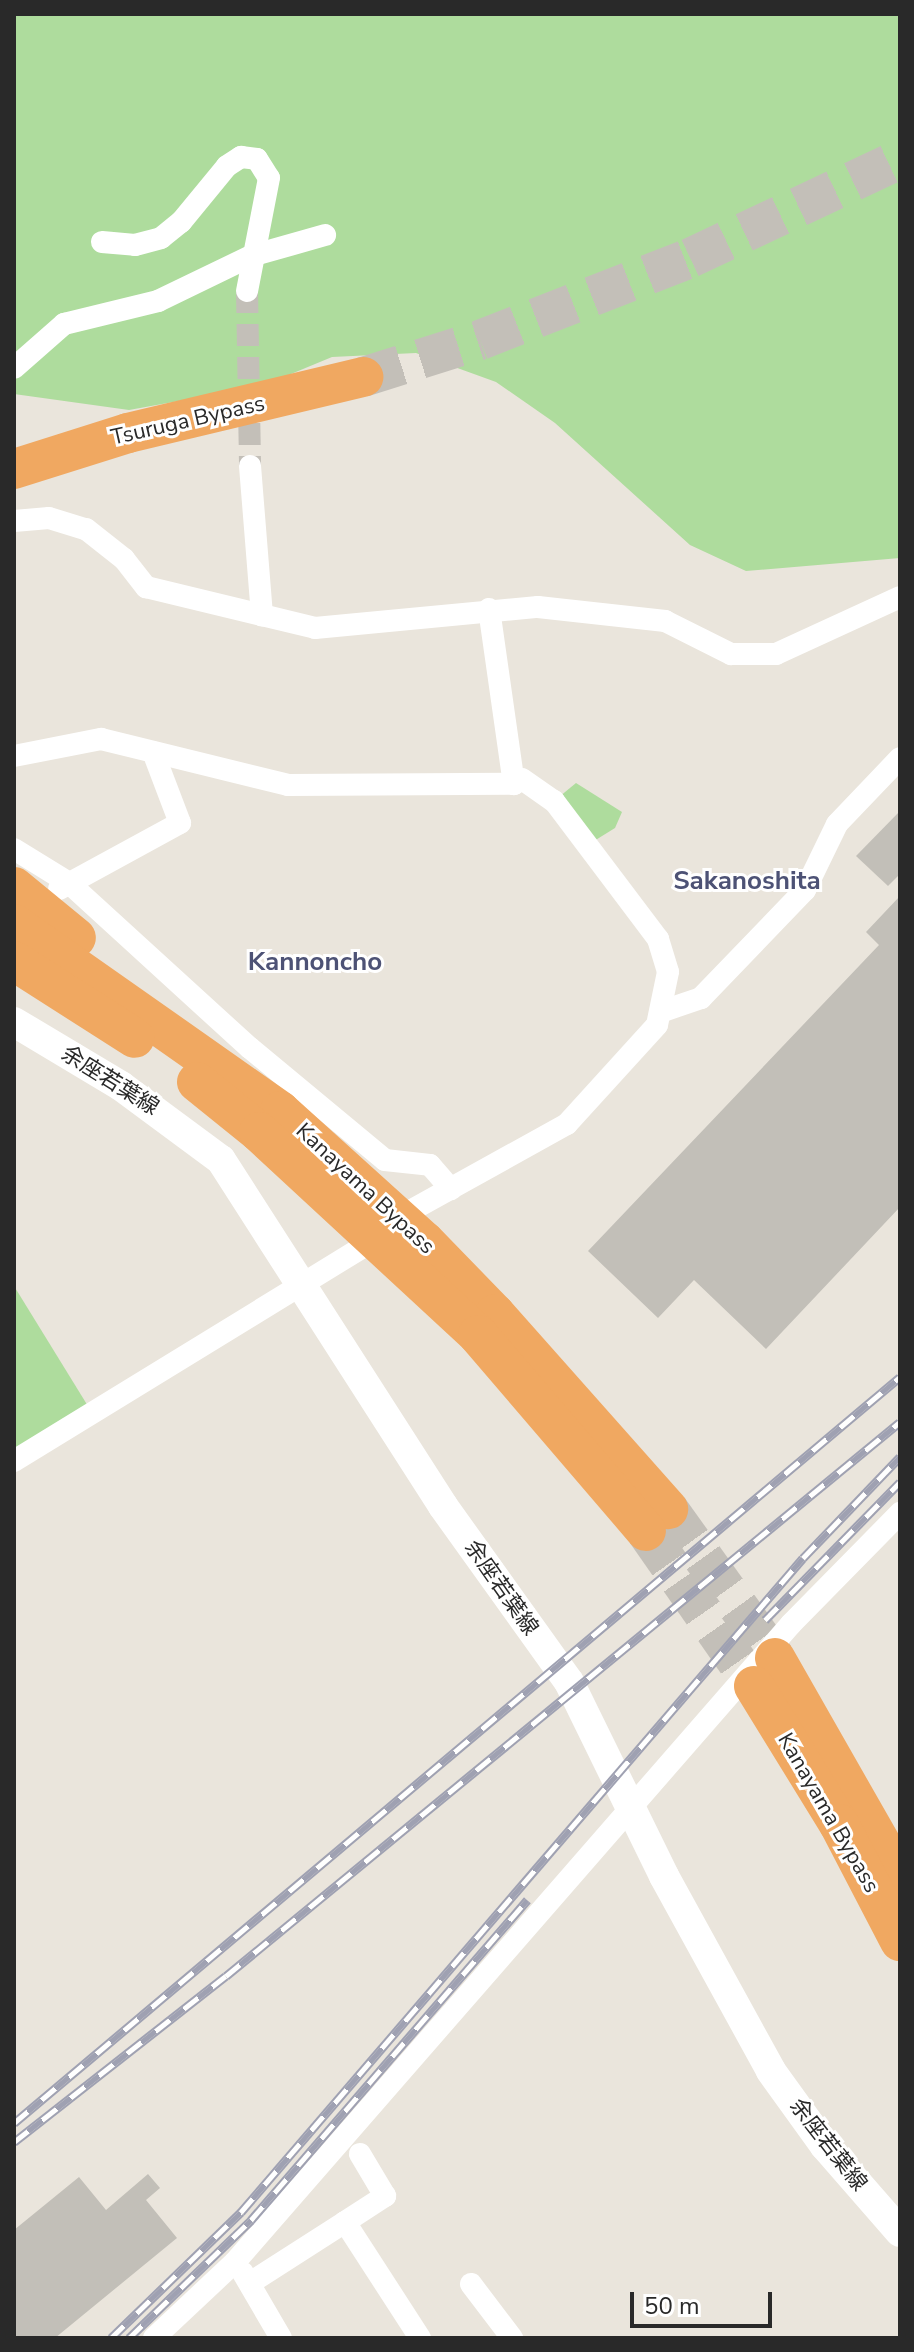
<!DOCTYPE html>
<html>
<head>
<meta charset="utf-8">
<style>
	body { margin:0 }
	#map { position:relative; width:914px; height:2352px; overflow:hidden; background:#eae5dc; font-family:"Nunito Sans","Noto Sans JP",sans-serif }
	div>[style] { position:absolute }
	.green>* { inset:0; background:#aedc9d }
	.building>* { inset:0; background:#c2bfb8 }
	.street-tunnel>* { height:22px; margin-top:-11px; transform-origin:0; background:repeating-linear-gradient(90deg,#c3bfb8 0 22px,transparent 0 33px) }
	.highway-tunnel>* { height:40px; margin-top:-20px; transform-origin:0; background:repeating-linear-gradient(90deg,#c3bfb8 0 40px,transparent 0 60px) }
	.street>* { height:22px; margin:-11px; padding:0 11px; transform-origin:11px; border-radius:11px; background:#fff }
	.secondary>* { height:30px; margin:-15px; padding:0 15px; transform-origin:15px; border-radius:15px; background:#fff }
	.highway>* { height:40px; margin:-20px; padding:0 20px; transform-origin:20px; border-radius:20px; background:#f0a861 }
	.rail>* { height:9px; margin-top:-4.5px; transform-origin:0; background:repeating-linear-gradient(90deg,#fff 0 18px,#9fa1b2 0 36px); box-sizing:border-box; border-block:2px solid #9fa1b2 }
	span { translate:-50% -50%; white-space:nowrap; text-align:center; line-height:1.15; -webkit-text-stroke:6px #fff; paint-order:stroke }
	.street-label { font-size:22px; color:#292929 }
	.quarter-label { font-size:26px; color:#4d5275; font-weight:700 }
	.frame { position:absolute; inset:0; border:16px solid #292929; pointer-events:none }
	.scale { position:absolute; left:630px; top:2292px; width:142px; height:36px; box-sizing:border-box; border:4px solid #292929; border-top:0; padding-left:10px; font-size:24px; line-height:28px; white-space:nowrap; color:#292929; -webkit-text-stroke:6px #fff; paint-order:stroke }
</style>
</head>
<body>
<div id="map">
	<div class="green">
		<i style="clip-path:polygon(14px 14px,900px 14px,900px 558px,746px 571px,690px 545px,555px 423px,496px 382px,416px 353px,332px 357px,262px 386px,129px 410px,14px 394px)"></i>
		<i style="clip-path:polygon(576px 783px,622px 812px,615px 828px,594px 841px,559px 797px)"></i>
		<i style="clip-path:polygon(14px 1286px,91px 1411px,14px 1459px)"></i>
	</div>
	<div class="building">
		<i style="clip-path:polygon(900px 811px,900px 874px,888px 886px,856px 856px)"></i>
		<i style="clip-path:polygon(900px 896px,900px 1207px,766px 1349px,694px 1280px,658px 1318px,588px 1251px,879px 945px,866px 932px)"></i>
		<i style="clip-path:polygon(148px 2174px,160px 2188px,146px 2200px,177px 2238px,55px 2338px,14px 2338px,14px 2230px,79px 2177px,106px 2210px)"></i>
	</div>
	<div class="street-tunnel">
		<i style="left:247px;top:291px;width:175px;rotate:89deg"></i>
	</div>
	<div class="highway-tunnel">
		<i style="left:363px;top:377px;width:123px;rotate:-17.5deg"></i>
		<i style="left:480px;top:340px;width:225px;rotate:-21.3deg"></i>
		<i style="left:690px;top:258px;width:232px;rotate:-25.2deg"></i>
		<i style="left:668px;top:1509px;width:183px;rotate:54.3deg"></i>
		<i style="left:646px;top:1531px;width:189px;rotate:55.1deg"></i>
	</div>
	<div class="street">
		<i style="left:102px;top:242px;width:33px;rotate:5deg"></i>
		<i style="left:135px;top:245px;width:27px;rotate:-15deg"></i>
		<i style="left:161px;top:238px;width:26px;rotate:-39deg"></i>
		<i style="left:181px;top:222px;width:72px;rotate:-50.6deg"></i>
		<i style="left:227px;top:166px;width:17px;rotate:-33deg"></i>
		<i style="left:241px;top:157px;width:16px;rotate:7deg"></i>
		<i style="left:257px;top:159px;width:22px;rotate:58deg"></i>
		<i style="left:269px;top:178px;width:115px;rotate:101deg"></i>
		<i style="left:14px;top:368px;width:67px;rotate:-41.3deg"></i>
		<i style="left:64px;top:324px;width:97px;rotate:-13.7deg"></i>
		<i style="left:158px;top:301px;width:103px;rotate:-25.8deg"></i>
		<i style="left:251px;top:256px;width:77px;rotate:-15.8deg"></i>
		<i style="left:250px;top:466px;width:150px;rotate:85.4deg"></i>
		<i style="left:14px;top:521px;width:35px;rotate:-5deg"></i>
		<i style="left:49px;top:518px;width:39px;rotate:17deg"></i>
		<i style="left:86px;top:529px;width:48px;rotate:38.3deg"></i>
		<i style="left:124px;top:559px;width:36px;rotate:52deg"></i>
		<i style="left:146px;top:587px;width:174px;rotate:13.6deg"></i>
		<i style="left:315px;top:628px;width:224px;rotate:-5.4deg"></i>
		<i style="left:538px;top:607px;width:128px;rotate:6.3deg"></i>
		<i style="left:665px;top:621px;width:74px;rotate:26.6deg"></i>
		<i style="left:731px;top:654px;width:45px"></i>
		<i style="left:776px;top:654px;width:136px;rotate:-24.7deg"></i>
		<i style="left:489px;top:609px;width:177px;rotate:81.9deg"></i>
		<i style="left:14px;top:756px;width:89px;rotate:-11.1deg"></i>
		<i style="left:101px;top:739px;width:193px;rotate:13.8deg"></i>
		<i style="left:288px;top:785px;width:226px;rotate:-0.3deg"></i>
		<i style="left:514px;top:784px;width:9px;rotate:-32deg"></i>
		<i style="left:522px;top:779px;width:39px;rotate:35deg"></i>
		<i style="left:554px;top:801px;width:173px;rotate:53deg"></i>
		<i style="left:658px;top:939px;width:34px;rotate:73deg"></i>
		<i style="left:668px;top:972px;width:54px;rotate:101.7deg"></i>
		<i style="left:657px;top:1025px;width:134px;rotate:132.3deg"></i>
		<i style="left:567px;top:1124px;width:192px;rotate:151deg"></i>
		<i style="left:399px;top:1217px;width:32px;rotate:136deg"></i>
		<i style="left:376px;top:1239px;width:425px;rotate:148.5deg"></i>
		<i style="left:14px;top:849px;width:65px;rotate:31.7deg"></i>
		<i style="left:69px;top:883px;width:245px;rotate:42.4deg"></i>
		<i style="left:250px;top:1048px;width:175px;rotate:39.7deg"></i>
		<i style="left:385px;top:1160px;width:45px;rotate:6.3deg"></i>
		<i style="left:430px;top:1165px;width:32px;rotate:49deg"></i>
		<i style="left:59px;top:889px;width:138px;rotate:-28.6deg"></i>
		<i style="left:180px;top:823px;width:76px;rotate:-110.8deg"></i>
		<i style="left:663px;top:1011px;width:40px;rotate:-18.9deg"></i>
		<i style="left:701px;top:998px;width:150px;rotate:-46.1deg"></i>
		<i style="left:805px;top:890px;width:73px;rotate:-64.1deg"></i>
		<i style="left:837px;top:824px;width:91px;rotate:-46.3deg"></i>
		<i style="left:345px;top:2222px;width:48px;rotate:-33deg"></i>
		<i style="left:385px;top:2196px;width:49px;rotate:-120.8deg"></i>
		<i style="left:243px;top:2273px;width:75px;rotate:59.7deg"></i>
		<i style="left:250px;top:2283px;width:113px;rotate:-32.7deg"></i>
		<i style="left:345px;top:2222px;width:138px;rotate:57.1deg"></i>
		<i style="left:471px;top:2284px;width:68px;rotate:52.8deg"></i>
		<i style="left:154px;top:2338px;width:111px;rotate:-43.2deg"></i>
		<i style="left:235px;top:2262px;width:846px;rotate:-48.93deg"></i>
		<i style="left:791px;top:1624px;width:156px;rotate:-45.5deg"></i>
	</div>
	<div class="secondary">
		<i style="left:14px;top:1022px;width:125px;rotate:30.9deg"></i>
		<i style="left:121px;top:1086px;width:124px;rotate:36.5deg"></i>
		<i style="left:221px;top:1160px;width:411px;rotate:57.3deg"></i>
		<i style="left:443px;top:1506px;width:216px;rotate:54.4deg"></i>
		<i style="left:569px;top:1682px;width:216px;rotate:63.9deg"></i>
		<i style="left:664px;top:1876px;width:222px;rotate:61.2deg"></i>
		<i style="left:771px;top:2071px;width:92px;rotate:54.2deg"></i>
		<i style="left:825px;top:2146px;width:114px;rotate:48.9deg"></i>
	</div>
	<div class="highway">
		<i style="left:14px;top:469px;width:120px;rotate:-17.5deg"></i>
		<i style="left:128px;top:433px;width:242px;rotate:-13.4deg"></i>
		<i style="left:14px;top:887px;width:80px;rotate:39.4deg"></i>
		<i style="left:14px;top:924px;width:325px;rotate:35.1deg"></i>
		<i style="left:280px;top:1111px;width:194px;rotate:42.1deg"></i>
		<i style="left:424px;top:1241px;width:102px;rotate:45.8deg"></i>
		<i style="left:495px;top:1314px;width:261px;rotate:48.4deg"></i>
		<i style="left:14px;top:961px;width:143px;rotate:32.5deg"></i>
		<i style="left:197px;top:1082px;width:80px;rotate:38.9deg"></i>
		<i style="left:259px;top:1132px;width:299px;rotate:42.8deg"></i>
		<i style="left:478px;top:1335px;width:258px;rotate:49.4deg"></i>
		<i style="left:775px;top:1658px;width:252px;rotate:60.3deg"></i>
		<i style="left:754px;top:1686px;width:162px;rotate:58.4deg"></i>
		<i style="left:839px;top:1824px;width:132px;rotate:62.5deg"></i>
	</div>
	<div class="rail">
		<i style="left:765px;top:1620px;width:193px;rotate:-45.6deg"></i>
		<i style="left:14px;top:2123px;width:1158px;rotate:-40.1deg"></i>
		<i style="left:14px;top:2142px;width:269px;rotate:-38.1deg"></i>
		<i style="left:226px;top:1976px;width:872px;rotate:-39.42deg"></i>
		<i style="left:111px;top:2338px;width:181px;rotate:-44.1deg"></i>
		<i style="left:241px;top:2212px;width:862px;rotate:-49.33deg"></i>
		<i style="left:803px;top:1558px;width:140px;rotate:-46.2deg"></i>
		<i style="left:129px;top:2338px;width:170px;rotate:-44deg"></i>
		<i style="left:251px;top:2220px;width:423px;rotate:-49.2deg"></i>
	</div>
	<div class="street-label">
		<span style="left:188px;top:421px;rotate:-13deg">Tsuruga Bypass</span>
		<span style="left:110px;top:1081px;rotate:32deg">余座若葉線</span>
		<span style="left:365px;top:1189px;rotate:43deg">Kanayama Bypass</span>
		<span style="left:501px;top:1588px;rotate:55deg">余座若葉線</span>
		<span style="left:828px;top:1813px;rotate:60deg">Kanayama Bypass</span>
		<span style="left:828px;top:2145px;rotate:52deg">余座若葉線</span>
	</div>
	<div class="quarter-label">
		<span style="left:747px;top:881px">Sakanoshita</span>
		<span style="left:315px;top:962px">Kannoncho</span>
	</div>
	<div class="frame"></div>
	<div class="scale">50 m</div>
</div>
</body>
</html>
